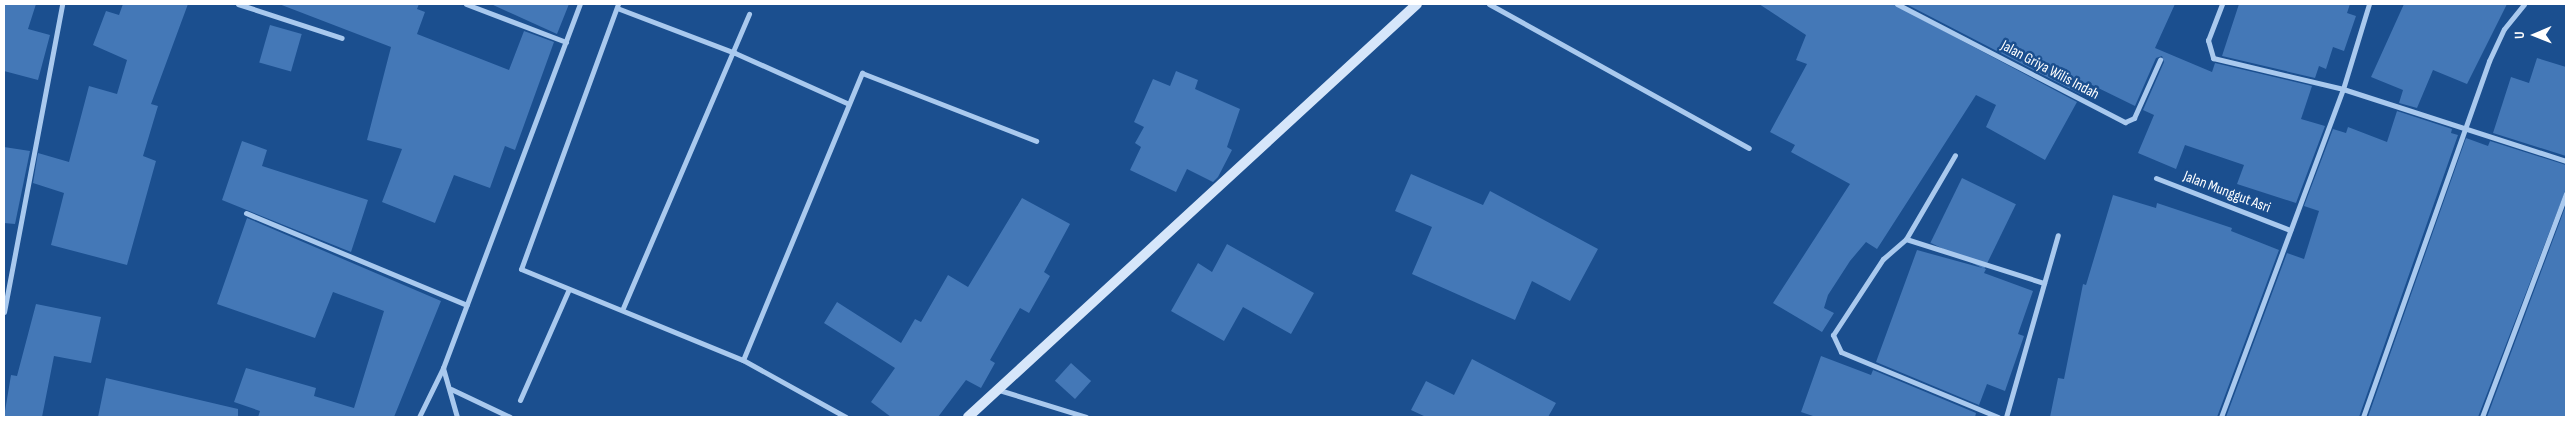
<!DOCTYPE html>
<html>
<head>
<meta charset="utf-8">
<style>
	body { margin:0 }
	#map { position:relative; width:2570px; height:421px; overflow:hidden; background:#1b4f8f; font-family:"Sofia Sans Condensed",sans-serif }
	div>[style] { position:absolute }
	.building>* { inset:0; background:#4478b7; transform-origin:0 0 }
	.minor>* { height:5px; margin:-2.5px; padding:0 2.5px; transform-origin:2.5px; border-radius:2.5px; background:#a9c9ee }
	.secondary>* { height:10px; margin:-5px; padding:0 5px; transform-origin:5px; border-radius:5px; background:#d6e6fa }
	span { translate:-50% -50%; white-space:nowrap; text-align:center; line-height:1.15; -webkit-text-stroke:5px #1b4f8f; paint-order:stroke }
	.street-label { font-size:15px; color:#fff }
	.frame { position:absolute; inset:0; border:5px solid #fff; pointer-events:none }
	.north { position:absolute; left:2510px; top:10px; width:50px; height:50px; -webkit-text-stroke:4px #1b4f8f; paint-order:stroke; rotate:269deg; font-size:14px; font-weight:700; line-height:20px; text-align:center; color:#fff }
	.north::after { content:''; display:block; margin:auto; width:18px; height:22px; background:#fff; clip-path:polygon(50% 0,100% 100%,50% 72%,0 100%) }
</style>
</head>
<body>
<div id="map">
	<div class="building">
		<i style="clip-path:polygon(4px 4px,36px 4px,28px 29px,50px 35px,38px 80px,4px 71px)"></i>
		<i style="clip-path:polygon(123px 4px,188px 4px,151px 104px,158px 106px,143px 156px,156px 161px,127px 265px,51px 245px,64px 193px,33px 183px,38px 153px,69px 162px,89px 86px,117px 94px,127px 60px,93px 45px,106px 11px,119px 15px)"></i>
		<i style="clip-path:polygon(279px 4px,419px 4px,417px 9px,425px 12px,417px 34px,509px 70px,524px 31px,554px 42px,515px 150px,505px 146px,490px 188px,454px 175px,435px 223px,382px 202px,402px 149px,367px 140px,391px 47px)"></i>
		<i style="clip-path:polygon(491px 4px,569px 4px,557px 34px)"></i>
		<i style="clip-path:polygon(1759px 4px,1893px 4px,2077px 102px,2045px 160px,1986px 127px,1996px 105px,1976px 95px,1877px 249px,1866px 242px,1850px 261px,1828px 295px,1824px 308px,1834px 313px,1822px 332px,1773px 303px,1850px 184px,1791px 152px,1795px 145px,1770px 132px,1807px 64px,1796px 60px,1806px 35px)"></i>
		<i style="clip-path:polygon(1906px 4px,2175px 4px,2155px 48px,2212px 72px,2215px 63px,2312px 86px,2301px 119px,2325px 126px,2296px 203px,2237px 184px,2244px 165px,2185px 145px,2176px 169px,2138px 153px,2154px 115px,2143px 110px,2164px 62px,2162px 56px,2156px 58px,2135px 106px,2088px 83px,2082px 95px)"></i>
		<i style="clip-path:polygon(2239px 4px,2350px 4px,2347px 13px,2356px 16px,2344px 51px,2333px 47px,2326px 69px,2319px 66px,2315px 78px,2222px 56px)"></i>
		<i style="clip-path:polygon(2404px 4px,2507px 4px,2467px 84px,2433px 70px,2417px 108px,2399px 103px,2403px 90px,2371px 77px)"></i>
		<i style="left:270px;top:25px;width:33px;height:39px;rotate:16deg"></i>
		<i style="clip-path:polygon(2537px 58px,2566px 67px,2566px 156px,2493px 133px,2511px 77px,2529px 83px)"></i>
		<i style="clip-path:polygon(1176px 71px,1198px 80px,1195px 89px,1240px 109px,1227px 147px,1232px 150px,1218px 177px,1213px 182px,1187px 169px,1176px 192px,1130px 170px,1141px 147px,1135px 143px,1144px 127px,1134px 122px,1153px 79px,1170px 86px)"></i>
		<i style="clip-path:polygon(2397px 111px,2452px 129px,2451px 133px,2458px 135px,2359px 417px,2226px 417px,2287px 253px,2304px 259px,2319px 211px,2304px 206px,2333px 129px,2346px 133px,2348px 127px,2387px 142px)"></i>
		<i style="clip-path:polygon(2466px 138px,2488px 146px,2490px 141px,2566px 165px,2566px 189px,2478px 417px,2368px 417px)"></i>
		<i style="clip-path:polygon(242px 141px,267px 150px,262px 166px,368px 200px,351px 252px,222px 200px)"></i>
		<i style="clip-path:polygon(4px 147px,30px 151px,15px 224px,4px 223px)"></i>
		<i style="clip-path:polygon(1411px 174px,1483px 205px,1490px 191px,1598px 249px,1570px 301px,1532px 281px,1515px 320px,1412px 274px,1432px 227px,1395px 211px)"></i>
		<i style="left:1962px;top:178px;width:60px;height:72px;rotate:26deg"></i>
		<i style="clip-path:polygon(2113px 195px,2156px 208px,2157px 203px,2232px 228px,2231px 231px,2279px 250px,2217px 417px,2050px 417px,2058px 378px,2064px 379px,2083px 284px,2086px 285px)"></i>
		<i style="clip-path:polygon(1022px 198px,1070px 224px,1044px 272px,1050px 276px,1029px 313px,1020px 308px,990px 360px,995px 363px,981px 388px,966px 380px,938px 417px,891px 417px,871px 402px,895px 368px,824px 323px,837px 302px,901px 343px,915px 319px,921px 322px,948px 275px,968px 287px)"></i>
		<i style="clip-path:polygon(2566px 205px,2566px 417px,2487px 417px)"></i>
		<i style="clip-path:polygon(247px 218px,441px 301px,394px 417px,258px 417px,260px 411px,234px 402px,246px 368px,316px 388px,314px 396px,354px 408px,384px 311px,333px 292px,315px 338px,217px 304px)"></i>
		<i style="clip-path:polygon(1227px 244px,1314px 293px,1291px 334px,1243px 307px,1224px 341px,1171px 311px,1198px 263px,1212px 272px)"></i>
		<i style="clip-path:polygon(1917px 250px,1986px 269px,1984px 273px,2033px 291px,2018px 334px,2024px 336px,2005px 391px,1987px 384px,1979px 405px,1876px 362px)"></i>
		<i style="clip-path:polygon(36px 304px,101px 317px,91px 363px,54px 356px,42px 417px,4px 417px,11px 375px,17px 376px)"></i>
		<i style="clip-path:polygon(1821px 356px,1871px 375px,1873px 370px,1976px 413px,1975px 417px,1816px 417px,1801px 412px)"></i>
		<i style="clip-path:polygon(1472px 359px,1556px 403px,1548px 417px,1426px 417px,1411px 410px,1426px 381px,1454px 395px)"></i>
		<i style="left:1071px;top:363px;width:27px;height:24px;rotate:42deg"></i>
		<i style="clip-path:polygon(106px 378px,238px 409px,238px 417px,98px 417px)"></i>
	</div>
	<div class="minor">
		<i style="left:238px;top:4px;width:109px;rotate:18.1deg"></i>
		<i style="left:466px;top:4px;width:107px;rotate:20.8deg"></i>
		<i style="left:618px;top:4px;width:282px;rotate:110.1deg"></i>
		<i style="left:521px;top:269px;width:240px;rotate:22.3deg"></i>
		<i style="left:743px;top:360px;width:118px;rotate:29deg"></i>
		<i style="left:1489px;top:4px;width:297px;rotate:29deg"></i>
		<i style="left:1897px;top:4px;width:257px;rotate:27.4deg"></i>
		<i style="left:2125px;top:122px;width:10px;rotate:-24deg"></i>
		<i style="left:2134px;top:118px;width:64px;rotate:-65.9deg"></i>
		<i style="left:2222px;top:4px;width:39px;rotate:111deg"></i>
		<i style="left:2208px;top:40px;width:19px;rotate:74deg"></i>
		<i style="left:2213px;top:58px;width:134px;rotate:13.4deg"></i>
		<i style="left:2343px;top:89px;width:234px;rotate:17.9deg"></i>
		<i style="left:617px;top:8px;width:126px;rotate:20.9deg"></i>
		<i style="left:735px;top:53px;width:123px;rotate:24.1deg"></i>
		<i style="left:2156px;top:178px;width:144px;rotate:21.2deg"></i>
		<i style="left:246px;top:213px;width:239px;rotate:22.6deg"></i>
		<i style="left:1906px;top:239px;width:97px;rotate:-59.7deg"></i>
		<i style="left:623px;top:308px;width:320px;rotate:-66.8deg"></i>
		<i style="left:4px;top:312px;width:313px;rotate:-79.3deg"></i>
		<i style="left:743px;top:360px;width:311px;rotate:-67.5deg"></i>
		<i style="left:862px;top:73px;width:187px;rotate:21.3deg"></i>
		<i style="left:443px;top:368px;width:51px;rotate:74.1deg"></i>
		<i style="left:451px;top:389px;width:65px;rotate:25.4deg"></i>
		<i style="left:999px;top:390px;width:91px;rotate:17.2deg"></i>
		<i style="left:520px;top:400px;width:121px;rotate:-66.2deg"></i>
		<i style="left:419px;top:417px;width:55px;rotate:-63.9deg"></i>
		<i style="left:443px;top:368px;width:389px;rotate:-69.4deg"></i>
		<i style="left:1998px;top:417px;width:170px;rotate:-157.5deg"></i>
		<i style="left:1841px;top:352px;width:19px;rotate:-115deg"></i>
		<i style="left:1833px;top:335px;width:91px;rotate:-56.7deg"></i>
		<i style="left:1883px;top:259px;width:30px;rotate:-41deg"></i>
		<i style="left:1906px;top:239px;width:145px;rotate:17.7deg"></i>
		<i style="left:2006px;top:417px;width:189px;rotate:-74.1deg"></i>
		<i style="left:2221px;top:417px;width:350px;rotate:-69.6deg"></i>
		<i style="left:2343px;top:89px;width:89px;rotate:-73deg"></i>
		<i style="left:2363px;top:417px;width:378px;rotate:-70.5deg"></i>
		<i style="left:2489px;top:61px;width:35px;rotate:-65deg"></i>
		<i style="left:2504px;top:29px;width:32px;rotate:-51deg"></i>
		<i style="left:2482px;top:417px;width:239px;rotate:-69.4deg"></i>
	</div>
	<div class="secondary">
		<i style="left:968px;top:417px;width:610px;rotate:-42.61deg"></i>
	</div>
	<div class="street-label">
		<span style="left:2050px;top:70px;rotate:28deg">Jalan Griya Wilis Indah</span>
		<span style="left:2227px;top:192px;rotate:21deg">Jalan Munggut Asri</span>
	</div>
	<div class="frame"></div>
	<div class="north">U</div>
</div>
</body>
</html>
